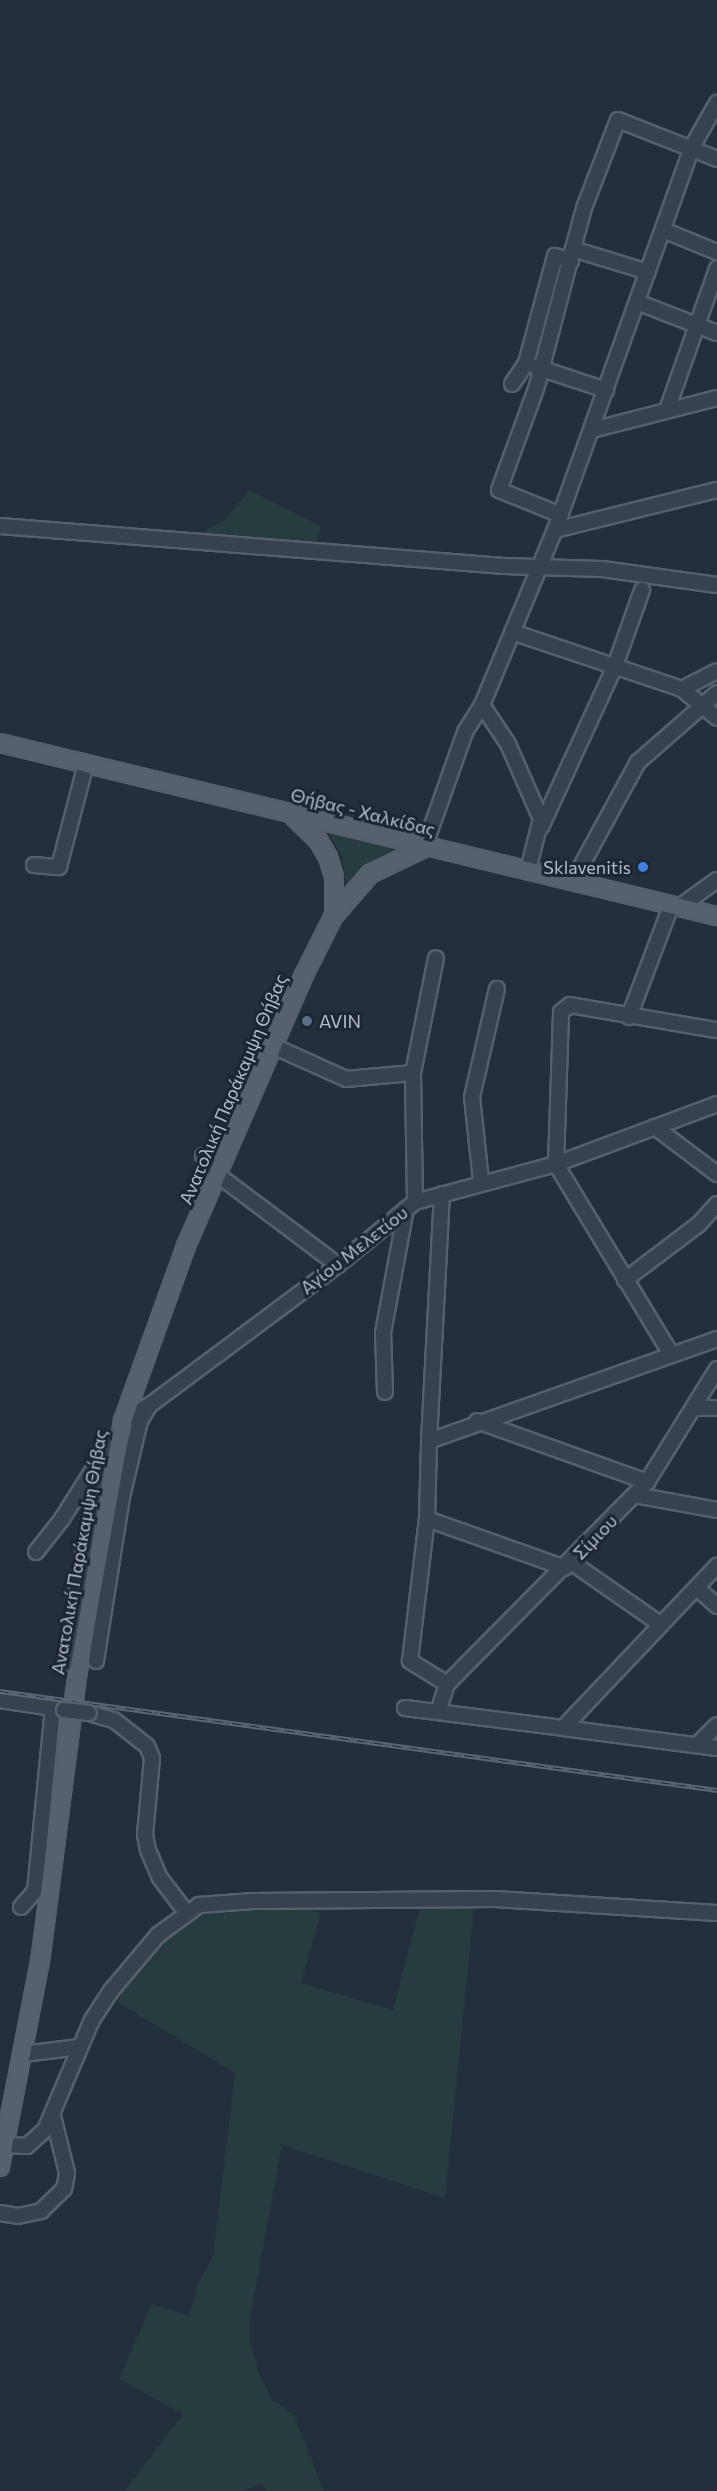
<!DOCTYPE html>
<html>
<head>
<meta charset="utf-8">
<style>
	body { margin:0 }
	#map { position:relative; width:717px; height:2491px; overflow:hidden; background:#242f3e; font-family:Commissioner,sans-serif }
	div>[style] { position:absolute }
	.green>* { inset:0; background:#263c3f }
	.roads { filter:drop-shadow(2px 0 #565f6c) drop-shadow(-2px 0 #565f6c) drop-shadow(0 2px #565f6c) drop-shadow(0 -2px #565f6c) }
	.minor>* { height:14px; margin:-7px; padding:0 7px; transform-origin:7px; border-radius:7px; background:#38414e }
	.major>* { height:16px; margin:-8px; padding:0 8px; transform-origin:8px; border-radius:8px; background:#56606e }
	.rail>* { height:5px; margin-top:-2.5px; transform-origin:0; background:repeating-linear-gradient(90deg,#1d2633 0 9px,#5a6575 0 18px); box-sizing:border-box; border-block:2px solid #5a6575 }
	.bridges { filter:drop-shadow(2px 0 #565f6c) drop-shadow(-2px 0 #565f6c) drop-shadow(0 2px #565f6c) drop-shadow(0 -2px #565f6c) }
	.minor-bridge>* { height:14px; margin:-7px; padding:0 7px; transform-origin:7px; border-radius:7px; background:#38414e }
	.dots>* { width:16px; height:16px; translate:-50% -50%; box-sizing:border-box; border:3px solid #1d2633; border-radius:50% }
	span { translate:-50% -50%; white-space:nowrap; text-align:center; line-height:1.15; -webkit-text-stroke:6px #1d2633; paint-order:stroke }
	.street-label { font-size:18px; color:#b4bcc9 }
	.poi-label { font-size:18px; color:#b4bcc9 }
	.right { translate:-100% -50%; text-align:right }
	.left { translate:0 -50%; text-align:left }
</style>
</head>
<body>
<div id="map">
	<div class="green">
		<i style="clip-path:polygon(249px 490px,321px 526px,316px 544px,195px 536px,226px 519px)"></i>
		<i style="clip-path:polygon(326px 829px,405px 851px,347px 890px,342px 856px)"></i>
		<i style="clip-path:polygon(474px 1907px,445px 2198px,282px 2145px,250px 2318px,250px 2341px,259px 2374px,273px 2401px,294px 2415px,324px 2491px,267px 2491px,261px 2484px,243px 2491px,125px 2491px,183px 2414px,119px 2379px,152px 2304px,189px 2316px,197px 2286px,213px 2257px,235px 2073px,117px 2002px,129px 1979px,170px 1931px,189px 1919px,222px 1910px,301px 1909px,321px 1912px,301px 1983px,393px 2010px,419px 1910px)"></i>
	</div>
	<div class="roads">
		<div class="minor">
			<i style="left:663px;top:230px;width:58px;rotate:22.2deg"></i>
			<i style="left:573px;top:249px;width:42px;rotate:-75deg"></i>
			<i style="left:584px;top:208px;width:94px;rotate:-68.9deg"></i>
			<i style="left:618px;top:120px;width:106px;rotate:21.5deg"></i>
			<i style="left:637px;top:302px;width:86px;rotate:21.2deg"></i>
			<i style="left:536px;top:367px;width:74px;rotate:18.2deg"></i>
			<i style="left:512px;top:384px;width:25px;rotate:-56deg"></i>
			<i style="left:526px;top:363px;width:111px;rotate:-74.8deg"></i>
			<i style="left:555px;top:256px;width:17px;rotate:17deg"></i>
			<i style="left:667px;top:410px;width:150px;rotate:-70.5deg"></i>
			<i style="left:592px;top:430px;width:129px;rotate:-14.4deg"></i>
			<i style="left:561px;top:515px;width:67px;rotate:-158deg"></i>
			<i style="left:499px;top:490px;width:111px;rotate:-69.9deg"></i>
			<i style="left:537px;top:386px;width:142px;rotate:-75.3deg"></i>
			<i style="left:573px;top:249px;width:78px;rotate:17deg"></i>
			<i style="left:0;top:526px;width:506px;rotate:4.54deg"></i>
			<i style="left:504px;top:566px;width:98px;rotate:1.8deg"></i>
			<i style="left:602px;top:569px;width:116px;rotate:7.9deg"></i>
			<i style="left:555px;top:530px;width:167px;rotate:-13.9deg"></i>
			<i style="left:512px;top:632px;width:179px;rotate:18.5deg"></i>
			<i style="left:682px;top:689px;width:45px;rotate:39.6deg"></i>
			<i style="left:682px;top:689px;width:39px;rotate:-27deg"></i>
			<i style="left:482px;top:705px;width:47px;rotate:56.3deg"></i>
			<i style="left:508px;top:744px;width:82px;rotate:66.3deg"></i>
			<i style="left:541px;top:819px;width:53px;rotate:104.3deg"></i>
			<i style="left:541px;top:827px;width:177px;rotate:-65.3deg"></i>
			<i style="left:615px;top:666px;width:81px;rotate:-70.4deg"></i>
			<i style="left:424px;top:848px;width:123px;rotate:-70.5deg"></i>
			<i style="left:465px;top:732px;width:32px;rotate:-58deg"></i>
			<i style="left:482px;top:705px;width:190px;rotate:-67.4deg"></i>
			<i style="left:555px;top:530px;width:407px;rotate:-70.3deg"></i>
			<i style="left:692px;top:147px;width:51px;rotate:-60.4deg"></i>
			<i style="left:34px;top:865px;width:25px;rotate:5deg"></i>
			<i style="left:59px;top:867px;width:107px;rotate:-75.4deg"></i>
			<i style="left:573px;top:881px;width:136px;rotate:-61.4deg"></i>
			<i style="left:638px;top:762px;width:105px;rotate:-41.1deg"></i>
			<i style="left:678px;top:908px;width:48px;rotate:-35.7deg"></i>
			<i style="left:629px;top:1017px;width:119px;rotate:-69.3deg"></i>
			<i style="left:273px;top:1046px;width:80px;rotate:24.3deg"></i>
			<i style="left:346px;top:1079px;width:67px;rotate:-5.1deg"></i>
			<i style="left:655px;top:1127px;width:78px;rotate:37.2deg"></i>
			<i style="left:203px;top:1156px;width:24px;rotate:52deg"></i>
			<i style="left:218px;top:1175px;width:150px;rotate:36.9deg"></i>
			<i style="left:481px;top:1181px;width:84px;rotate:-96.1deg"></i>
			<i style="left:472px;top:1097px;width:111px;rotate:-77deg"></i>
			<i style="left:415px;top:1202px;width:129px;rotate:-90.9deg"></i>
			<i style="left:413px;top:1073px;width:117px;rotate:-78.7deg"></i>
			<i style="left:625px;top:1280px;width:93px;rotate:-37.1deg"></i>
			<i style="left:699px;top:1224px;width:27px;rotate:-48deg"></i>
			<i style="left:671px;top:1354px;width:222px;rotate:-121.2deg"></i>
			<i style="left:556px;top:1164px;width:152px;rotate:-88.1deg"></i>
			<i style="left:561px;top:1012px;width:11px;rotate:-38deg"></i>
			<i style="left:570px;top:1005px;width:149px;rotate:9.7deg"></i>
			<i style="left:385px;top:1392px;width:59px;rotate:-91.9deg"></i>
			<i style="left:383px;top:1333px;width:126px;rotate:-79.5deg"></i>
			<i style="left:693px;top:1408px;width:24px"></i>
			<i style="left:123px;top:1421px;width:31px;rotate:-31deg"></i>
			<i style="left:150px;top:1405px;width:234px;rotate:-36.7deg"></i>
			<i style="left:338px;top:1265px;width:99px;rotate:-39.3deg"></i>
			<i style="left:415px;top:1202px;width:146px;rotate:-15.1deg"></i>
			<i style="left:556px;top:1164px;width:172px;rotate:-20.4deg"></i>
			<i style="left:477px;top:1421px;width:181px;rotate:19.7deg"></i>
			<i style="left:429px;top:1441px;width:247px;rotate:-87deg"></i>
			<i style="left:635px;top:1495px;width:83px;rotate:10.4deg"></i>
			<i style="left:427px;top:1519px;width:146px;rotate:19.5deg"></i>
			<i style="left:36px;top:1552px;width:42px;rotate:-51.8deg"></i>
			<i style="left:62px;top:1519px;width:83px;rotate:-57.8deg"></i>
			<i style="left:106px;top:1449px;width:13px;rotate:-32deg"></i>
			<i style="left:571px;top:1562px;width:108px;rotate:34.9deg"></i>
			<i style="left:697px;top:1588px;width:27px;rotate:42deg"></i>
			<i style="left:96px;top:1661px;width:166px;rotate:-81deg"></i>
			<i style="left:122px;top:1497px;width:78px;rotate:-76.7deg"></i>
			<i style="left:140px;top:1421px;width:17px;rotate:-59deg"></i>
			<i style="left:65px;top:1664px;width:208px;rotate:-80.6deg"></i>
			<i style="left:447px;top:1684px;width:44px;rotate:-148.1deg"></i>
			<i style="left:410px;top:1661px;width:143px;rotate:-83.2deg"></i>
			<i style="left:427px;top:1519px;width:78px;rotate:-88.5deg"></i>
			<i style="left:429px;top:1441px;width:306px;rotate:-19.5deg"></i>
			<i style="left:447px;top:1684px;width:284px;rotate:-45.3deg"></i>
			<i style="left:647px;top:1482px;width:133px;rotate:-58.2deg"></i>
			<i style="left:0;top:1700px;width:61px;rotate:8.5deg"></i>
			<i style="left:405px;top:1708px;width:159px;rotate:7.2deg"></i>
			<i style="left:563px;top:1728px;width:224px;rotate:-46.5deg"></i>
			<i style="left:438px;top:1712px;width:29px;rotate:-72deg"></i>
			<i style="left:89px;top:1713px;width:26px;rotate:16deg"></i>
			<i style="left:114px;top:1720px;width:42px;rotate:38.2deg"></i>
			<i style="left:147px;top:1746px;width:13px;rotate:67deg"></i>
			<i style="left:152px;top:1758px;width:77px;rotate:95.2deg"></i>
			<i style="left:145px;top:1835px;width:15px;rotate:79deg"></i>
			<i style="left:148px;top:1850px;width:30px;rotate:67deg"></i>
			<i style="left:160px;top:1878px;width:43px;rotate:52.6deg"></i>
			<i style="left:563px;top:1728px;width:155px;rotate:7.4deg"></i>
			<i style="left:697px;top:1745px;width:28px;rotate:-45deg"></i>
			<i style="left:21px;top:1907px;width:21px;rotate:-49deg"></i>
			<i style="left:35px;top:1891px;width:184px;rotate:-84.4deg"></i>
			<i style="left:23px;top:2054px;width:57px;rotate:-7deg"></i>
			<i style="left:6px;top:2145px;width:21px;rotate:3deg"></i>
			<i style="left:27px;top:2146px;width:24px;rotate:-42deg"></i>
			<i style="left:45px;top:2130px;width:120px;rotate:-66.9deg"></i>
			<i style="left:92px;top:2020px;width:33px;rotate:-57deg"></i>
			<i style="left:110px;top:1992px;width:75px;rotate:-49.9deg"></i>
			<i style="left:158px;top:1935px;width:51px;rotate:-36.2deg"></i>
			<i style="left:199px;top:1905px;width:54px;rotate:-4.2deg"></i>
			<i style="left:253px;top:1901px;width:242px;rotate:-0.5deg"></i>
			<i style="left:495px;top:1899px;width:222px;rotate:3.6deg"></i>
			<i style="left:0;top:2213px;width:18px;rotate:9deg"></i>
			<i style="left:18px;top:2216px;width:24px;rotate:-12deg"></i>
			<i style="left:41px;top:2211px;width:32px;rotate:-44deg"></i>
			<i style="left:64px;top:2189px;width:16px;rotate:-79deg"></i>
			<i style="left:67px;top:2173px;width:59px;rotate:-103.8deg"></i>
		</div>
		<div class="major">
			<i style="left:0;top:743px;width:738px;rotate:13.57deg"></i>
			<i style="left:294px;top:817px;width:33px;rotate:44deg"></i>
			<i style="left:318px;top:840px;width:20px;rotate:60deg"></i>
			<i style="left:328px;top:857px;width:21px;rotate:73deg"></i>
			<i style="left:334px;top:877px;width:38px;rotate:90deg"></i>
			<i style="left:0;top:2167px;width:209px;rotate:-79deg"></i>
			<i style="left:40px;top:1962px;width:293px;rotate:-82.6deg"></i>
			<i style="left:78px;top:1671px;width:254px;rotate:-79.8deg"></i>
			<i style="left:123px;top:1421px;width:186px;rotate:-70.2deg"></i>
			<i style="left:186px;top:1246px;width:293px;rotate:-66.5deg"></i>
			<i style="left:303px;top:977px;width:67px;rotate:-63.4deg"></i>
			<i style="left:333px;top:917px;width:57px;rotate:-49.3deg"></i>
			<i style="left:370px;top:874px;width:60px;rotate:-25.7deg"></i>
		</div>
	</div>
	<div class="rail">
		<i style="left:0;top:1691px;width:724px;rotate:7.86deg"></i>
	</div>
	<div class="bridges">
		<div class="minor-bridge">
			<i style="left:64px;top:1710px;width:25px;rotate:7deg"></i>
		</div>
	</div>
	<div class="dots">
		<i style="left:643px;top:867px;background:#3f7fe0"></i>
		<i style="left:307px;top:1021px;background:#5c6f8a"></i>
	</div>
	<div class="street-label">
		<span style="left:363px;top:812px;rotate:14deg">Θήβας - Χαλκίδας</span>
		<span style="left:233px;top:1089px;rotate:-67deg">Ανατολική Παράκαμψη Θήβας</span>
		<span style="left:354px;top:1250px;rotate:-38deg">Αγίου Μελετίου</span>
		<span style="left:595px;top:1537px;rotate:-46deg">Σίμιου</span>
		<span style="left:79px;top:1552px;rotate:-80deg">Ανατολική Παράκαμψη Θήβας</span>
	</div>
	<div class="poi-label">
		<span class="right" style="left:631px;top:867px">Sklavenitis</span>
		<span class="left" style="left:319px;top:1021px">AVIN</span>
	</div>
</div>
</body>
</html>
